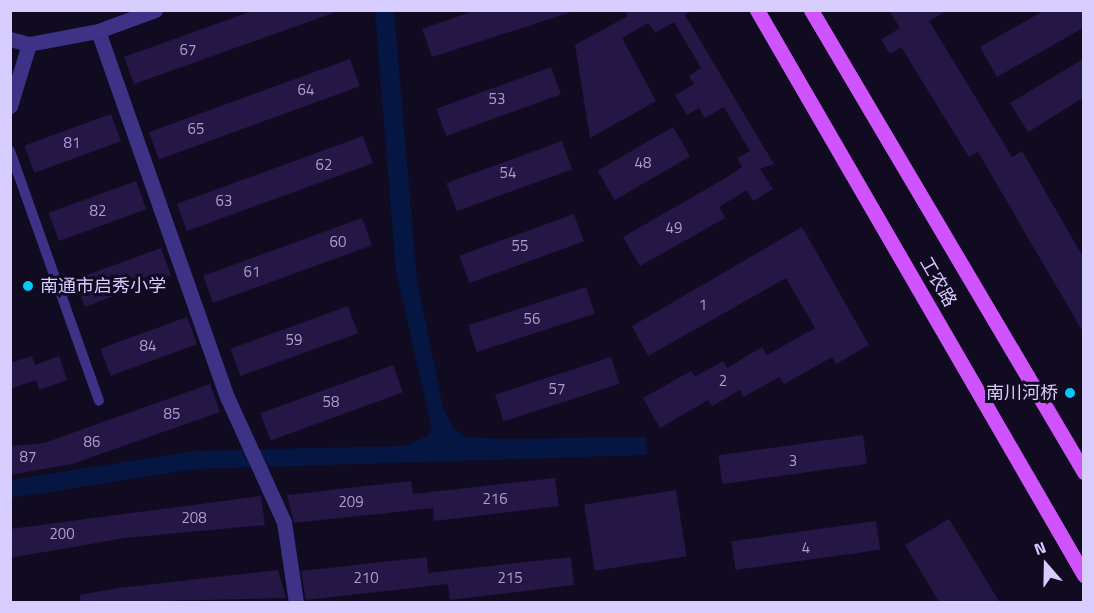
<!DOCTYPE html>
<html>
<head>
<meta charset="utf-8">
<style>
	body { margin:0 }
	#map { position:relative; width:1094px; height:613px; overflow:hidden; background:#110b22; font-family:"Titillium Web","Noto Sans SC",sans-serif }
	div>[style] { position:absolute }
	.water>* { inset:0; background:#051642 }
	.building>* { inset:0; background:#241645; transform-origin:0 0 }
	.service>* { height:10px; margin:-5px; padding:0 5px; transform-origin:5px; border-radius:5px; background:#3d3285 }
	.minor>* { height:15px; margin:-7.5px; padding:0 7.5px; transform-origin:7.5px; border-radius:7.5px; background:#3d3285 }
	.primary>* { height:15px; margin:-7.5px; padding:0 7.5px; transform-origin:7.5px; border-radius:7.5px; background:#cf54ff }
	.dots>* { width:16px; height:16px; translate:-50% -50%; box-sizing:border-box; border:3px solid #110b22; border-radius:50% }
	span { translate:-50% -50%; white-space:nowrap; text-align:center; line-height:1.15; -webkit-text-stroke:6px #110b22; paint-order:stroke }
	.number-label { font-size:15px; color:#aa9fd0 }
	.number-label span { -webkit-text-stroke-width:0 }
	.street-label { font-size:18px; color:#d7cdff }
	.poi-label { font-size:18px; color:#d7cdff }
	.left { translate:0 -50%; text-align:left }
	.right { translate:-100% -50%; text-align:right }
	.frame { position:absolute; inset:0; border:12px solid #d7cdff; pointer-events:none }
	.north { position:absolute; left:1016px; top:535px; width:60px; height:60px; -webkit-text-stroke:4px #110b22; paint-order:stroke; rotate:340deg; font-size:16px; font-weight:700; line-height:24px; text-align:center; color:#d7cdff }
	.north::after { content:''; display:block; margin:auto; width:21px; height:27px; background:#d7cdff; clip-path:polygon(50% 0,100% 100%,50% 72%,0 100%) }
</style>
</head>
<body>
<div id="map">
	<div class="water">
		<i style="clip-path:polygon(375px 11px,394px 11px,417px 281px,443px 408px,453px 427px,465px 437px,503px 439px,646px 437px,647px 455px,195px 469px,11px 498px,11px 480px,194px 451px,405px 446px,428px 436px,432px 429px,396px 271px)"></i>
	</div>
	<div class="building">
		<i style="clip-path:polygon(255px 10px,336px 12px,134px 84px,124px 57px)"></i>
		<i style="clip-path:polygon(476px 10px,570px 10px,571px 12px,432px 57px,422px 29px)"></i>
		<i style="clip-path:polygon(625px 10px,693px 10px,685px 15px,774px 164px,760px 169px,773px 189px,753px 201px,747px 190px,719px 207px,725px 218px,640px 266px,623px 237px,724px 179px,742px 167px,737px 158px,750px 151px,724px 107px,705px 118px,699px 108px,687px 115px,675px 95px,694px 84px,689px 76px,701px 68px,674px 22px,655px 33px,648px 23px,622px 38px,656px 101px,590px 138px,575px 45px,628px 16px)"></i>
		<i style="clip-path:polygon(889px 10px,948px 10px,929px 21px,1012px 157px,1022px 151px,1083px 257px,1083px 332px,978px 152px,969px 157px,901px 47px,890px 54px,881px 40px,900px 28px)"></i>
		<i style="clip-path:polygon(1045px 10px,1083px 10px,1083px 28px,997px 77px,980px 47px)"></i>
		<i style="left:350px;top:59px;width:29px;height:214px;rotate:70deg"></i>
		<i style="clip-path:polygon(1083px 59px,1083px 98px,1028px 132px,1010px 103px)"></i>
		<i style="left:551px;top:67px;width:29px;height:122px;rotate:70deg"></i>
		<i style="left:111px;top:114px;width:29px;height:92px;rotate:70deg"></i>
		<i style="left:673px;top:127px;width:34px;height:87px;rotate:60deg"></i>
		<i style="left:363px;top:136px;width:29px;height:198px;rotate:70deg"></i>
		<i style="left:562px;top:141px;width:30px;height:123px;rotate:70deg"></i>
		<i style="left:136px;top:181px;width:30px;height:93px;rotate:70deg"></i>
		<i style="left:574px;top:214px;width:29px;height:122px;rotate:70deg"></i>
		<i style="left:362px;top:218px;width:29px;height:169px;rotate:70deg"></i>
		<i style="clip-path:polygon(802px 227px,869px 345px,836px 364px,832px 357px,784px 384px,779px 377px,744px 397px,740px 390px,712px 406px,708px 400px,660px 428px,643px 398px,691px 371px,695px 377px,723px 361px,727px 368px,762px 347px,767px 355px,815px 328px,786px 278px,648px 356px,632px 326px)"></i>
		<i style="left:161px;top:248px;width:29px;height:92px;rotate:70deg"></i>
		<i style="left:586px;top:287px;width:28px;height:124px;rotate:72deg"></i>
		<i style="left:348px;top:306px;width:29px;height:125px;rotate:70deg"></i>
		<i style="left:187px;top:317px;width:29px;height:92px;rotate:70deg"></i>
		<i style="clip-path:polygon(32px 356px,35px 365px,59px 356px,67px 380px,39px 390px,36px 380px,10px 389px,10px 363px)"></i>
		<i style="left:611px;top:357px;width:28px;height:122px;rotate:72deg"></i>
		<i style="left:393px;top:365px;width:29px;height:141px;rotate:70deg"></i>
		<i style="clip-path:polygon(210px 384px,220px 412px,72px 464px,10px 475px,10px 446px,44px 443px)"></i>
		<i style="left:863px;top:435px;width:29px;height:146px;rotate:82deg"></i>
		<i style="clip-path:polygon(555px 478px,559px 506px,434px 521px,433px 508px,294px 523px,287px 495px,411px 481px,413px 494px)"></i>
		<i style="left:676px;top:490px;width:67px;height:93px;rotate:81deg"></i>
		<i style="clip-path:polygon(261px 496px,265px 525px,125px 538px,10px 558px,10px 529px)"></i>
		<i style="clip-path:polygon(949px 519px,1000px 603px,940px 603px,905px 545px)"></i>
		<i style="left:876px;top:521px;width:29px;height:146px;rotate:82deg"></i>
		<i style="clip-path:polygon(427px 557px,428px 573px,571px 557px,574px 585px,450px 600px,448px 584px,306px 600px,301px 571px)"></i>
		<i style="clip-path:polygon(278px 570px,286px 598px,80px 603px,80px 595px,118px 588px)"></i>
	</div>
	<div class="service">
		<i style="left:10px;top:151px;width:265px;rotate:70.4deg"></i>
	</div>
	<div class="minor">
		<i style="left:98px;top:31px;width:388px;rotate:70.6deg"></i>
		<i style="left:227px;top:397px;width:137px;rotate:65.5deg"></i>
		<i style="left:284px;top:522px;width:81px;rotate:81.5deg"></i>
		<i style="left:10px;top:39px;width:20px;rotate:15deg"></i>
		<i style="left:29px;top:44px;width:70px;rotate:-10.7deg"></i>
		<i style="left:98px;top:31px;width:61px;rotate:-20.2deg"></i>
		<i style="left:10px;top:106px;width:65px;rotate:-73deg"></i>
	</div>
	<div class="primary">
		<i style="left:757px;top:10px;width:653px;rotate:59.94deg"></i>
		<i style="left:811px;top:10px;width:537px;rotate:59.42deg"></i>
	</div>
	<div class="dots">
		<i style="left:28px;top:286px;background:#00c8f8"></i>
		<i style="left:1070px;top:393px;background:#00c8f8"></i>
	</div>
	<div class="number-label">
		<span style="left:188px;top:50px">67</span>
		<span style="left:306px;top:90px">64</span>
		<span style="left:497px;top:99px">53</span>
		<span style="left:196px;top:129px">65</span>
		<span style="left:72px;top:143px">81</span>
		<span style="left:643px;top:163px">48</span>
		<span style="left:324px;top:165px">62</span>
		<span style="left:508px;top:173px">54</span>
		<span style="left:224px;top:201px">63</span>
		<span style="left:98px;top:211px">82</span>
		<span style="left:674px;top:228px">49</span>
		<span style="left:338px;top:242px">60</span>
		<span style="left:520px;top:246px">55</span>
		<span style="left:252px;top:272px">61</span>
		<span style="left:703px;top:305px">1</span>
		<span style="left:532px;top:319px">56</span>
		<span style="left:294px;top:340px">59</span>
		<span style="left:148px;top:346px">84</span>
		<span style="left:723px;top:381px">2</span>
		<span style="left:557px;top:389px">57</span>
		<span style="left:331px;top:402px">58</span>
		<span style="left:172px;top:414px">85</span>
		<span style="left:92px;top:442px">86</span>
		<span style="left:28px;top:457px">87</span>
		<span style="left:793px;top:461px">3</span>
		<span style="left:495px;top:499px">216</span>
		<span style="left:351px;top:502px">209</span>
		<span style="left:194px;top:518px">208</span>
		<span style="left:62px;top:534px">200</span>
		<span style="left:806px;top:548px">4</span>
		<span style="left:366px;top:578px">210</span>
		<span style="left:510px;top:578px">215</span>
	</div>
	<div class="street-label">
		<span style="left:938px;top:282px;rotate:60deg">工农路</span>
	</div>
	<div class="poi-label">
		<span class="left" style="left:40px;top:286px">南通市启秀小学</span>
		<span class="right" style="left:1058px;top:393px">南川河桥</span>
	</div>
	<div class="frame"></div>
	<div class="north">N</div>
</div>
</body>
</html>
